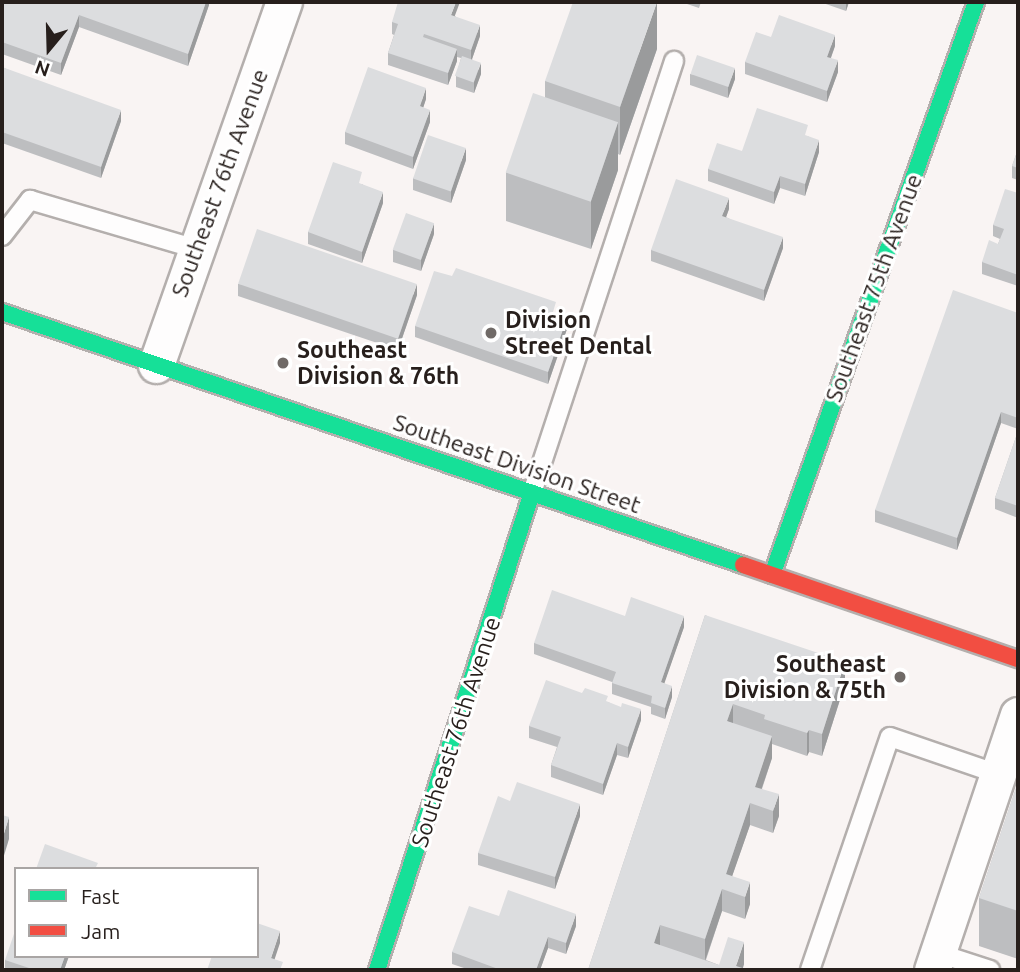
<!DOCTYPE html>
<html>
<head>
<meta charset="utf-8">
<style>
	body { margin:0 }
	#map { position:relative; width:1020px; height:972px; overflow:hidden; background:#f9f4f3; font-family:Ubuntu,sans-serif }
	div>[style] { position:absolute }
	.roads { filter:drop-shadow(2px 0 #b4afad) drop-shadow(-2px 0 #b4afad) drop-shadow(0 2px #b4afad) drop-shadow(0 -2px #b4afad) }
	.lane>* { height:18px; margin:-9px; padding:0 9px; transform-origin:9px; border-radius:9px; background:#fefdfd }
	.street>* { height:35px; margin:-17.5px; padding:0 17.5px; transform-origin:17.5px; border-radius:17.5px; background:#fefdfd }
	.fast>* { height:16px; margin:-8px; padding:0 8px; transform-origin:8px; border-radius:8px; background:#16e098 }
	.jam>* { height:16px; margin:-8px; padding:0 8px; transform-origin:8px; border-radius:8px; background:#f24e42 }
	.wall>* { inset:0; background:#bdbec0 }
	.shaded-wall>* { inset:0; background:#9a9b9c }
	.building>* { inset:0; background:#dcdddf; transform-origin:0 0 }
	.dots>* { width:19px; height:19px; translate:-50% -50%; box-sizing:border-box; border:4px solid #fff; border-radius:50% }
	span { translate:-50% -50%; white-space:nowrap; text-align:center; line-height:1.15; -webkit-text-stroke:6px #fff; paint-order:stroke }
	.street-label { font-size:23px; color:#271f1c }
	.poi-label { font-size:23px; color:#271f1c; font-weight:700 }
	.left { translate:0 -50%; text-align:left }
	.right { translate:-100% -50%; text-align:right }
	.frame { position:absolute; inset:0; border:4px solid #271f1c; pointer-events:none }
	.legend { position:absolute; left:14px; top:867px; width:245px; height:91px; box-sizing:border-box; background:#fff; border:2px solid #a9a5a4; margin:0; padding:9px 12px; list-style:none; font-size:21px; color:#271f1c }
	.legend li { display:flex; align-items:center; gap:14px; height:35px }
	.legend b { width:35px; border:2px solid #a9a5a4 }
	.north { position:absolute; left:14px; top:14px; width:70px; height:70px; -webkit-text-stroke:5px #fff; paint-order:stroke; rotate:199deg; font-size:19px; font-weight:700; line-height:28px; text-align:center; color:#271f1c }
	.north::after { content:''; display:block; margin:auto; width:24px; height:32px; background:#271f1c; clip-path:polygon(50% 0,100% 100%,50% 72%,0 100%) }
</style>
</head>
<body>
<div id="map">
	<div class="roads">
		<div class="lane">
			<i style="left:2px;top:236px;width:46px;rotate:-52.1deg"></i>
			<i style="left:30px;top:200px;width:174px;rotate:16.4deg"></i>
			<i style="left:532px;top:493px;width:455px;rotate:-71.8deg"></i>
			<i style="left:938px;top:953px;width:55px;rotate:18.1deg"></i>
			<i style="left:810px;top:970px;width:246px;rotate:-71.1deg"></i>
			<i style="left:890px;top:737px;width:114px;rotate:18.9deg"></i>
		</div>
		<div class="street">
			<i style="left:156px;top:365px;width:385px;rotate:-70.6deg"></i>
			<i style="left:932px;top:970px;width:269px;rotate:-71.4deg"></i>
		</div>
		<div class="fast">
			<i style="left:2px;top:312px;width:783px;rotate:18.85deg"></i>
			<i style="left:772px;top:575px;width:608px;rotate:-70.4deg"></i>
			<i style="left:377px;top:970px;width:502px;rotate:-72deg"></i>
		</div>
		<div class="jam">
			<i style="left:743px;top:565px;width:291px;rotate:18.9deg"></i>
		</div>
	</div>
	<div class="wall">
		<i style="clip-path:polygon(2px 2px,209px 2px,209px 5px,188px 66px,79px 27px,61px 75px,2px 54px)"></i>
		<i style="clip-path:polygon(681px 2px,701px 2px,699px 8px)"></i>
		<i style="clip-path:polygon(820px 2px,849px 2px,846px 11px)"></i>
		<i style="clip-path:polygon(455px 16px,480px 36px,472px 59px,481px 74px,474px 93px,456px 87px,456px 76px,461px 58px,457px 57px,457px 61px,448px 85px,388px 65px,388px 53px,394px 35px,392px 34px,392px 22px)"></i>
		<i style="clip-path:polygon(771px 37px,835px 46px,831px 58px,838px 72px,827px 102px,745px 74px,745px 62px)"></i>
		<i style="clip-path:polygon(657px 49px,620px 155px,618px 154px,618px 170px,591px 249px,506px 221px,506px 173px,545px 97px,545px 81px)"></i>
		<i style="clip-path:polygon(2px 67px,121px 121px,101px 178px,2px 143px)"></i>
		<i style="clip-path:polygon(690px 74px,735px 79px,728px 98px,690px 85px)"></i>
		<i style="clip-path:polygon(426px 99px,423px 108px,430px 122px,413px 169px,345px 144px,345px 132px)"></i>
		<i style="clip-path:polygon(808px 136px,819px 152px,805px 196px,780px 188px,774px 204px,708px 181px,708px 169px,742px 151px)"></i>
		<i style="clip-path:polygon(1018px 149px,1018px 180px,1012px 178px,1012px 166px)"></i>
		<i style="clip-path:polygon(466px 160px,451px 203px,413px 190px,413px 178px)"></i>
		<i style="clip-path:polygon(362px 184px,383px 203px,362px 263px,308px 244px,308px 232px)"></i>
		<i style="clip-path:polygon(1018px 193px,1018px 286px,982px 274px,982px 262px,998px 244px,1000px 239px,993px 236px,993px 225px)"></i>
		<i style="clip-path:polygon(729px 209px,726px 217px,783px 248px,764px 301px,651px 261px,651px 250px)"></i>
		<i style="clip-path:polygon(434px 234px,421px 271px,393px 262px,393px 250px)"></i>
		<i style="clip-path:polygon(238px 284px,417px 295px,398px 350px,238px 296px)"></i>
		<i style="clip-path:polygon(556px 313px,567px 329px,548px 384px,415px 337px,415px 326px)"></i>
		<i style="clip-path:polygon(1018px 313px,1018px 429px,1001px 423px,957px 550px,875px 522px,875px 510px)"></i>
		<i style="clip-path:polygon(1018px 431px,1018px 518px,995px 509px,995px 498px)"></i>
		<i style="clip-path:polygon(705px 615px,845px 684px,822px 756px,809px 752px,807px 756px,772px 744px,772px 758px,762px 789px,779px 816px,773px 833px,750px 825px,732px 876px,750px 904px,745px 919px,722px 911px,706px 960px,719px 965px,744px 964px,743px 968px,588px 970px)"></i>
		<i style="clip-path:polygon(625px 616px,684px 627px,664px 683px,672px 697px,665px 719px,651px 714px,651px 707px,612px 694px,612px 682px,534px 654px,534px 643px)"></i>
		<i style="clip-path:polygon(608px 702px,641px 720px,628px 758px,617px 755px,603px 795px,551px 777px,551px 765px,557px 747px,529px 738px,529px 726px)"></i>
		<i style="clip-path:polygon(1018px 782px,1018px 959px,979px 946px,979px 898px)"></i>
		<i style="clip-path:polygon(580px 816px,555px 889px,478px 865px,478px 853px)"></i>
		<i style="clip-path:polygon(499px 916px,576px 926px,566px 954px,548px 948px,540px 970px,470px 970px,452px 964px,452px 952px)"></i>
		<i style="clip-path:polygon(16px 956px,69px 956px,64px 970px,5px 970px,5px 960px)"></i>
	</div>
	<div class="shaded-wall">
		<i style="clip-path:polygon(206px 2px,209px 2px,209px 5px,188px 66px,188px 54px)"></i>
		<i style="clip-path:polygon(456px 2px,460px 2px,451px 26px,451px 15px)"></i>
		<i style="clip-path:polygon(657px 2px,657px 49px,620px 155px,620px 107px)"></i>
		<i style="clip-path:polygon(846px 2px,849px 2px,846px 11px)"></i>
		<i style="clip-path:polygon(79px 15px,79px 27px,61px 75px,61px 63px)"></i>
		<i style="clip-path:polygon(480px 25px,480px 36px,471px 62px,471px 50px)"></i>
		<i style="clip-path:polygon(835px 35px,835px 46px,827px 68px,827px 57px)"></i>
		<i style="clip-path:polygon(457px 49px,457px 61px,448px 85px,448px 73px)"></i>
		<i style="clip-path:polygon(838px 60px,838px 72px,827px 102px,827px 91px)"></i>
		<i style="clip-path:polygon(481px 63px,481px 74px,474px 93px,474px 82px)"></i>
		<i style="clip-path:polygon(735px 68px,735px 79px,728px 98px,728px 87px)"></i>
		<i style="clip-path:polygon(426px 88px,426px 99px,420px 117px,420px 106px)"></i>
		<i style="clip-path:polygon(121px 110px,121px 121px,101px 178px,101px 167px)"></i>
		<i style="clip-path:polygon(430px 110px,430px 122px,413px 169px,413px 157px)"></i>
		<i style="clip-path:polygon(618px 122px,618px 170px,591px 249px,591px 201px)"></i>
		<i style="clip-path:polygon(819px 140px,819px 152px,805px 196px,805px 184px)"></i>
		<i style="clip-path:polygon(466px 148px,466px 160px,451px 203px,451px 191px)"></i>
		<i style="clip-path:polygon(780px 176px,780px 188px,774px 204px,774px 192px)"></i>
		<i style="clip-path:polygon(383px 192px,383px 203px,362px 263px,362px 252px)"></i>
		<i style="clip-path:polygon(729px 198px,729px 209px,722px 228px,722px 216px)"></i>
		<i style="clip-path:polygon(434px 223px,434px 234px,421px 271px,421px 260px)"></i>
		<i style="clip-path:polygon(783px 237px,783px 248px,764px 301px,764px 290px)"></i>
		<i style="clip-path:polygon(417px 284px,417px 295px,398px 350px,398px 339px)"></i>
		<i style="clip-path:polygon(567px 318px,567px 329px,548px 384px,548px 372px)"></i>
		<i style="clip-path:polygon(1001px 412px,1001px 423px,957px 550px,957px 538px)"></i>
		<i style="clip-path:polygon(684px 616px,684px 627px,661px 693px,661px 682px)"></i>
		<i style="clip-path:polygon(845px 662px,845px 684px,822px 756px,822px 734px)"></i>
		<i style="clip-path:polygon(672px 686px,672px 697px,665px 719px,665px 708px)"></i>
		<i style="clip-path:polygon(733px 704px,733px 726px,727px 721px)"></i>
		<i style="clip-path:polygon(641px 709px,641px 720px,628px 758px,628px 747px)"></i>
		<i style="clip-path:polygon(809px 730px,809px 752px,807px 756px,807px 733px)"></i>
		<i style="clip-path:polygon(772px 736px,772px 758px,756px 805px,755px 787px)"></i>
		<i style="clip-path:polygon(617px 743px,617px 755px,603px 795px,603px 784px)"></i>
		<i style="clip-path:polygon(779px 794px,779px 816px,773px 833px,773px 811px)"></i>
		<i style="clip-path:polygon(750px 803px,750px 825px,727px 891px,726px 874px)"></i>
		<i style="clip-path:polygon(580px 804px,580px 816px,555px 889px,555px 877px)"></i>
		<i style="clip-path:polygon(9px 817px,9px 839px,2px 862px,2px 840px)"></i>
		<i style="clip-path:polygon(750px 882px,750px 904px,745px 919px,745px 897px)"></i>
		<i style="clip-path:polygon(722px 889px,722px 911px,705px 961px,705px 939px)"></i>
		<i style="clip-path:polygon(576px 914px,576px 926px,566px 954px,566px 943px)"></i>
		<i style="clip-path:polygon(660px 925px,660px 947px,654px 943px)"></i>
		<i style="clip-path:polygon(280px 931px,280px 943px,271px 970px,271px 958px)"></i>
		<i style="clip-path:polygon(548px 937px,548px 948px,540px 970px,536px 970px)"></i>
		<i style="clip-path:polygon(744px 942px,744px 964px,742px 970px,736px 966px)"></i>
		<i style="clip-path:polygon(65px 956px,69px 956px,64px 970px,60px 970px)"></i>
	</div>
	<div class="building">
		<i style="clip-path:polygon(2px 2px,206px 2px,188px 54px,79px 15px,61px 63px,2px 42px)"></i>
		<i style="clip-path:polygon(398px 2px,456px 2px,451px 15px,480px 25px,471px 50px,424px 34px,423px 37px,457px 49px,448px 73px,388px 53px,398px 24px,392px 22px)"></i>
		<i style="clip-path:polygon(573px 2px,657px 2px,620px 107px,545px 81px)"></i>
		<i style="clip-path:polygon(779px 15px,835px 35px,827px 57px,838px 60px,827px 91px,745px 62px,756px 32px,771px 37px)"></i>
		<i style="left:697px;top:55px;width:40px;height:20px;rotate:19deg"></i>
		<i style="left:462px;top:56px;width:20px;height:21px;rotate:20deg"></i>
		<i style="clip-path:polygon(2px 67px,121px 110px,101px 167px,2px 132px)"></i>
		<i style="clip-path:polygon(368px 67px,426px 88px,420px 106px,430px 110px,413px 157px,345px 132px)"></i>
		<i style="left:533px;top:93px;width:90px;height:84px;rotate:19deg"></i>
		<i style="clip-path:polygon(757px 108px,808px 125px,805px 135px,819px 140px,805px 184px,780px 176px,774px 192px,708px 169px,717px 143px,742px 151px)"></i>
		<i style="left:428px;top:135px;width:40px;height:46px;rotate:19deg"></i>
		<i style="clip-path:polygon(1018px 149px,1018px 168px,1012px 166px)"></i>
		<i style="clip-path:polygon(333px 162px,362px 172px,359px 183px,383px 192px,362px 252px,308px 232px)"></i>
		<i style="clip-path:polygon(676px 179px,729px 198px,722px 216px,783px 237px,764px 290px,651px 250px)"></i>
		<i style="clip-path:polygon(1005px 189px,1018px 193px,1018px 275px,982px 262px,989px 240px,998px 244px,1004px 229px,993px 225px)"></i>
		<i style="left:406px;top:213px;width:30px;height:39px;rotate:20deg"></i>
		<i style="left:257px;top:229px;width:169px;height:58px;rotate:19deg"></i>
		<i style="clip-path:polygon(456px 268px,556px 302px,553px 312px,567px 318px,548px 372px,415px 326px,434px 271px,452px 276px)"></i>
		<i style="clip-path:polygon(953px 290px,1018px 313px,1018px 418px,1001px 412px,957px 538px,875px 510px)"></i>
		<i style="clip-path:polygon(1018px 431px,1018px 506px,995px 498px)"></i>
		<i style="clip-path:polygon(552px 590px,625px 616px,631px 597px,684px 616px,661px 682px,672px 686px,665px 708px,651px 703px,652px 696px,612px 683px,616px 672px,534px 643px)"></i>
		<i style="clip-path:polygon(705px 615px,845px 662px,822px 734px,809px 730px,807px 733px,764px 719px,765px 715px,733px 704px,727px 721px,772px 736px,755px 787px,779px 794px,773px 811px,750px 803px,726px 874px,750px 882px,745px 897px,722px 889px,705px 939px,660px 925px,654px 943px,719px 965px,728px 937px,744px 942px,736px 966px,749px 970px,588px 970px)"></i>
		<i style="clip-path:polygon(546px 680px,582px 693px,585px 688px,608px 696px,606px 701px,621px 707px,622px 703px,641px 709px,628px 747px,617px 743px,603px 784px,551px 765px,561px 737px,529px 726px)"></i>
		<i style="clip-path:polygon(517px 782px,580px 804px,555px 877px,478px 853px,498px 796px,510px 801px)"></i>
		<i style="clip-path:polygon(1018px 782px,1018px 911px,979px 898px)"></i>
		<i style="clip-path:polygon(2px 815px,9px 817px,2px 840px)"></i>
		<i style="clip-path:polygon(45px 844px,98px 863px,95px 869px,36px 869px)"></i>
		<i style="clip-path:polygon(508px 890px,576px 914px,566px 943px,548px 937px,536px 970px,501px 970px,452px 952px,469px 906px,499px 916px)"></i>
		<i style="clip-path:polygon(257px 923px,280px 931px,271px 958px,283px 962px,280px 970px,207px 970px,212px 956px,257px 956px)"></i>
		<i style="clip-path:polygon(16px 928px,16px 956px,65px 956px,60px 970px,35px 970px,5px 960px)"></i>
	</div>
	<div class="dots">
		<i style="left:491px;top:333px;background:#706a67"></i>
		<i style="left:283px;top:363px;background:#706a67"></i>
		<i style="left:900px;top:677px;background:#706a67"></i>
	</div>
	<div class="street-label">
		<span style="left:220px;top:183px;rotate:-70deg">Southeast 76th Avenue</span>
		<span style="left:874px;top:288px;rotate:-70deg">Southeast 75th Avenue</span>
		<span style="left:517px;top:464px;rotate:19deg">Southeast Division Street</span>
		<span style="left:456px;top:732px;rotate:-72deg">Southeast 76th Avenue</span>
	</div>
	<div class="poi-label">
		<span class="left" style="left:505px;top:333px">Division<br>Street Dental</span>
		<span class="left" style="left:297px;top:363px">Southeast<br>Division &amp; 76th</span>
		<span class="right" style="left:886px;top:677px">Southeast<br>Division &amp; 75th</span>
	</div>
	<div class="frame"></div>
	<ul class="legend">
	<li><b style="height:9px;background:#16e098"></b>Fast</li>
	<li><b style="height:9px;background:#f24e42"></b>Jam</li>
	</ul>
	<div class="north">N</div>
</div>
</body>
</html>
